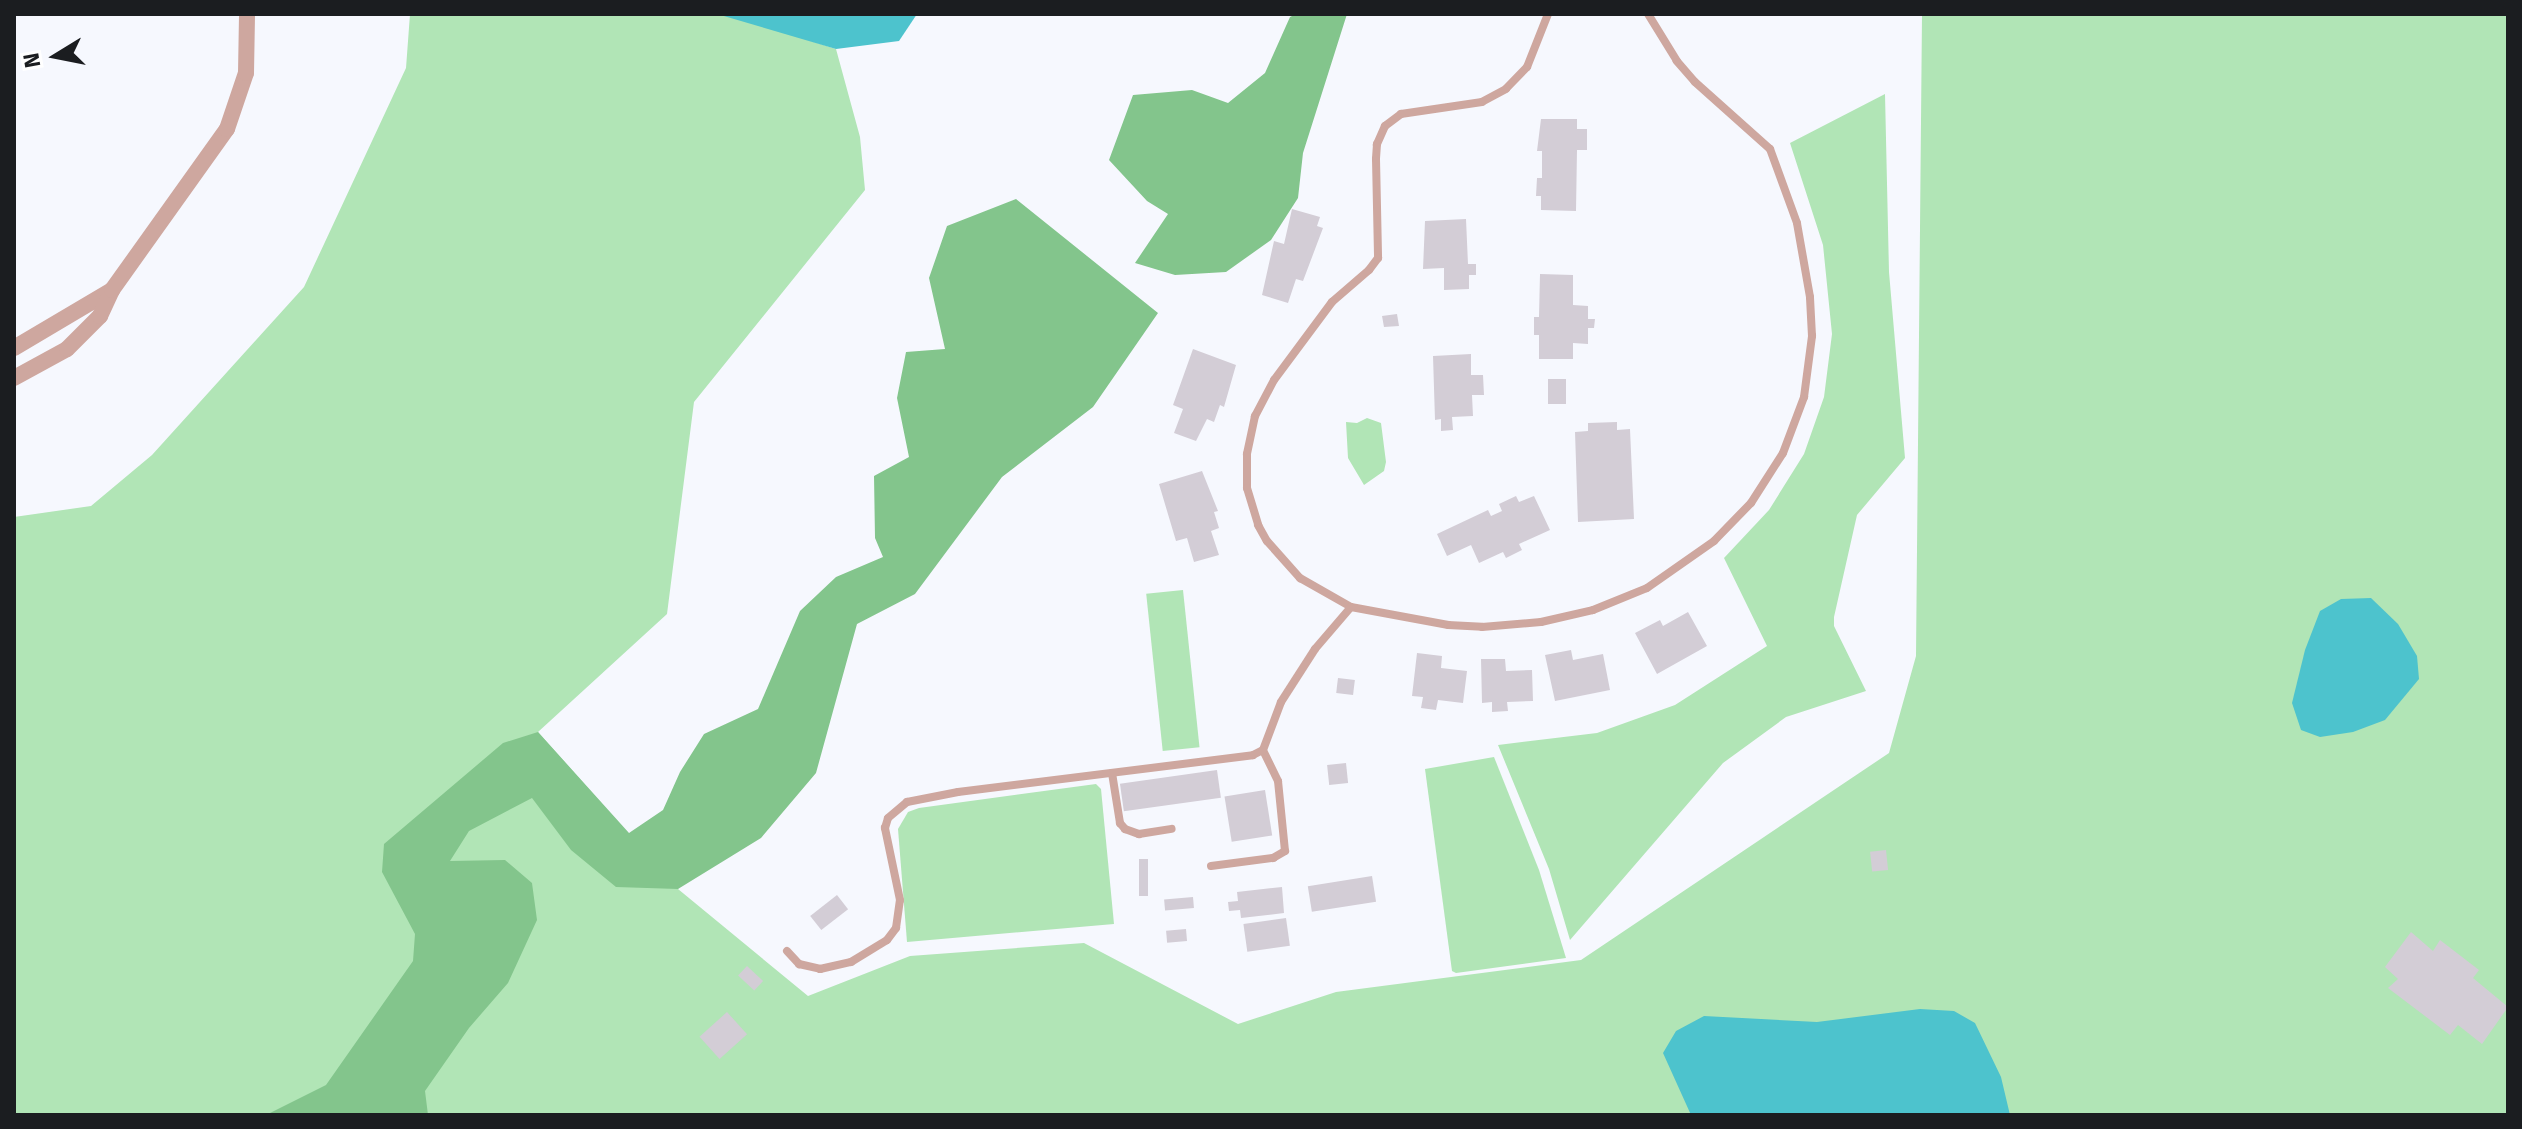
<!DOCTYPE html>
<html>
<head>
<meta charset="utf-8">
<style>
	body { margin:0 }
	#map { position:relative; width:2522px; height:1129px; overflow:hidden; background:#f6f8fe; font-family:"Fira Sans",sans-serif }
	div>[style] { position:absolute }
	.green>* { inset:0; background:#b1e5b6; transform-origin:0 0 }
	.forest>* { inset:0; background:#83c58c }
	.water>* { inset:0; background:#4dc3cd }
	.building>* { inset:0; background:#d3cdd6; transform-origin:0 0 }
	.lane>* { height:8px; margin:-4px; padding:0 4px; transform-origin:4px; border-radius:4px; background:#cea79f }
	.street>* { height:16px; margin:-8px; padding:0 8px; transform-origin:8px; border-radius:8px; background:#cea79f }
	span { translate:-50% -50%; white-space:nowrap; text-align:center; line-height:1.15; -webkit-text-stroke:7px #fff; paint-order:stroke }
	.frame { position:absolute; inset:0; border:16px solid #1b1d20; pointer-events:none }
	.north { position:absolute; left:16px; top:16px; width:80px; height:80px; -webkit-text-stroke:6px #fff; paint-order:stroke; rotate:260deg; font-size:22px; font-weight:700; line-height:32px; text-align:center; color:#1b1d20 }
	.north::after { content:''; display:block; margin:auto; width:28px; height:36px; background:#1b1d20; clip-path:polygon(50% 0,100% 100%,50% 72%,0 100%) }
</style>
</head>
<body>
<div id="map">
	<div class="green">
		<i style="clip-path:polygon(410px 14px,733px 16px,836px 49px,860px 137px,865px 190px,694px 402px,667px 614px,538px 732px,678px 889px,808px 996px,910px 956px,1084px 943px,1238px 1024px,1336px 992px,1581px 960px,1889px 753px,1916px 656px,1922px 14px,2508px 14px,2508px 1115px,14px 1115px,14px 517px,91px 506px,152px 455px,304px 287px,406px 68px)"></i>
		<i style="clip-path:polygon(1885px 94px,1889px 272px,1905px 458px,1857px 515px,1834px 617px,1834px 626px,1866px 691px,1786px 717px,1723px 763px,1570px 940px,1549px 869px,1498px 745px,1597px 733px,1675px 705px,1767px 646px,1724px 558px,1769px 510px,1804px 454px,1824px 397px,1832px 334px,1823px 245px,1790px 143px)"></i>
		<i style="clip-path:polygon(1367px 418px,1381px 423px,1386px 462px,1384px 471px,1364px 485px,1348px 458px,1346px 422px,1357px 423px)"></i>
		<i style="left:1183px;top:590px;width:158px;height:37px;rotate:84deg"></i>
		<i style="clip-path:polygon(1494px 757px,1539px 870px,1566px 958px,1456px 973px,1452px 971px,1425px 769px)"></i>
		<i style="clip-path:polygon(1096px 784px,1101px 789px,1114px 924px,907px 942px,898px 829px,908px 812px,919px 808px)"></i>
	</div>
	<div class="forest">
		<i style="clip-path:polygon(1296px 14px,1347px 14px,1303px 153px,1298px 198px,1271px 240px,1226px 272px,1175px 275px,1135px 263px,1168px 214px,1147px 201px,1109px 160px,1133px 95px,1192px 90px,1228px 103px,1265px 73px,1290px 17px)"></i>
		<i style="clip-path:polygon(1016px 199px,1158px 313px,1093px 407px,1002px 477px,915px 594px,857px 624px,816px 773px,761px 838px,678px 889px,616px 887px,571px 850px,532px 798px,469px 831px,450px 861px,505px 860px,532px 883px,537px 920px,508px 983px,469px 1028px,425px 1091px,428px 1115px,266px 1115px,326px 1085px,413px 961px,415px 934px,382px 872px,384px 844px,503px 743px,538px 732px,629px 833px,663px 810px,680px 772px,704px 734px,758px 709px,800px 611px,836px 577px,883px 557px,875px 538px,874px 476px,909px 457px,897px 398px,906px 352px,945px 349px,929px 278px,947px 226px)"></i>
	</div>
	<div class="water">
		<i style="clip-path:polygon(717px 14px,917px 14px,899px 41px,836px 49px)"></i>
		<i style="clip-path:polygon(2371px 598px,2398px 624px,2417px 656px,2419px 679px,2385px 720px,2353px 732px,2320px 737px,2301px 730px,2292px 703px,2305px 650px,2320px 611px,2341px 599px)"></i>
		<i style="clip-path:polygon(1920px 1009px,1954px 1011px,1975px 1023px,2001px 1077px,2010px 1115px,1691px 1115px,1663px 1053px,1676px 1031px,1704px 1016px,1817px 1022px)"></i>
	</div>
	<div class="building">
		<i style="clip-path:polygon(1541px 119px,1577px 119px,1577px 129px,1587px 129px,1587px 150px,1577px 150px,1576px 211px,1541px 210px,1541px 196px,1536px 196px,1537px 178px,1542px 178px,1542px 151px,1537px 151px)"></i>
		<i style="clip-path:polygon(1292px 209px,1320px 217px,1317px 226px,1323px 228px,1303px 281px,1296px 279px,1288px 303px,1262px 295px,1274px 241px,1284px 244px)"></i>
		<i style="clip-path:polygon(1466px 219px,1468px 264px,1476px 264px,1476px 275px,1469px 275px,1469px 289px,1444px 290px,1444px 268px,1423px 269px,1425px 221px)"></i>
		<i style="clip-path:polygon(1540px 274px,1573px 275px,1573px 305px,1588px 306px,1588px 319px,1595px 319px,1594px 328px,1588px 328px,1588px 344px,1573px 343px,1573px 359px,1539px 359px,1539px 335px,1534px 335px,1534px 317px,1539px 317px)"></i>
		<i style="clip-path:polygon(1397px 314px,1399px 326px,1384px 327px,1382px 316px)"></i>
		<i style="clip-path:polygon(1193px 349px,1236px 365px,1224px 407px,1220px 405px,1214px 422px,1207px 419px,1196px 441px,1174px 433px,1183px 409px,1173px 405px)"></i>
		<i style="clip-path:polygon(1471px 354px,1471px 375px,1483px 375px,1484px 395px,1472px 395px,1473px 416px,1452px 417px,1453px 430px,1441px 431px,1441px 419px,1435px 420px,1433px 356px)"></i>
		<i style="left:1548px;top:379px;width:18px;height:25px"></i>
		<i style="clip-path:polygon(1617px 422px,1617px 430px,1630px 429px,1634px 519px,1578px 522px,1575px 432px,1588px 431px,1588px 423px)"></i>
		<i style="clip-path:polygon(1202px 471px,1218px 511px,1214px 512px,1219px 528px,1211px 531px,1219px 555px,1194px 562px,1187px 538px,1176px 541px,1159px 484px)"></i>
		<i style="clip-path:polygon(1516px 496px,1519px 502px,1534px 496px,1550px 530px,1519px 544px,1522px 550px,1506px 558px,1503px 552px,1479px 563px,1471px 545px,1447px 556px,1437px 534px,1488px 510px,1491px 516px,1502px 511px,1499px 504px)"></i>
		<i style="clip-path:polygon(1688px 612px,1707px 646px,1657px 674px,1635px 633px,1660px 620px,1663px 626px)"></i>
		<i style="clip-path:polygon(1571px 650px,1573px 660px,1603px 654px,1610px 690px,1555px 701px,1545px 655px)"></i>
		<i style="clip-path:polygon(1417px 653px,1442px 656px,1441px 668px,1467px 671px,1463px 703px,1438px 700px,1436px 710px,1421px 708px,1423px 697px,1412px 696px)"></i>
		<i style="clip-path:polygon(1481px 659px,1505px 659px,1506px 671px,1532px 670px,1533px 701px,1507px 702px,1508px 711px,1492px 712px,1492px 702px,1482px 703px)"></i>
		<i style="left:1338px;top:678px;width:17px;height:15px;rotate:7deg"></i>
		<i style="left:1346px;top:763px;width:20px;height:19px;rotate:84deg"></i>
		<i style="left:1217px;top:770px;width:28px;height:98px;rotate:82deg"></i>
		<i style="left:1265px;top:790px;width:46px;height:41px;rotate:81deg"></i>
		<i style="left:1886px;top:850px;width:20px;height:16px;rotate:84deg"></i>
		<i style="left:1139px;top:859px;width:9px;height:37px"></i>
		<i style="left:1372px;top:876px;width:26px;height:65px;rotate:81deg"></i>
		<i style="clip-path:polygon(1282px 887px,1284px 913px,1241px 918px,1240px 910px,1229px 911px,1228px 902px,1238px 901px,1237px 892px)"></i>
		<i style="left:837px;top:895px;width:18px;height:34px;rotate:52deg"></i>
		<i style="left:1193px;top:897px;width:11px;height:29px;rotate:85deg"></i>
		<i style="left:1286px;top:918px;width:28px;height:43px;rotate:82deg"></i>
		<i style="left:1186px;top:929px;width:12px;height:20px;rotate:85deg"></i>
		<i style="clip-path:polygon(2411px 932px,2433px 951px,2440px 940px,2479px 970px,2473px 978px,2508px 1007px,2482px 1044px,2458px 1025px,2450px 1035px,2388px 988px,2398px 979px,2385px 967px)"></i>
		<i style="left:747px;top:966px;width:22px;height:13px;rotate:43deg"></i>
		<i style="left:727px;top:1012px;width:30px;height:37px;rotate:48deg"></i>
	</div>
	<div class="lane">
		<i style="left:1548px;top:14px;width:57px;rotate:111.6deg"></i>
		<i style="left:1527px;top:67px;width:30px;rotate:134deg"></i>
		<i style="left:1506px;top:89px;width:27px;rotate:152deg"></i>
		<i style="left:1482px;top:102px;width:82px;rotate:171.6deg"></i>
		<i style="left:1401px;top:114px;width:20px;rotate:143deg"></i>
		<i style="left:1385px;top:126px;width:20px;rotate:114deg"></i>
		<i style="left:1377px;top:144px;width:15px;rotate:94deg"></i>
		<i style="left:1376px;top:159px;width:99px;rotate:88.8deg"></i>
		<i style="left:1378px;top:258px;width:15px;rotate:127deg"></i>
		<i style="left:1369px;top:270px;width:49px;rotate:139.1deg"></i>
		<i style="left:1332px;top:302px;width:97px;rotate:126.6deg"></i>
		<i style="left:1274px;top:380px;width:41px;rotate:117.8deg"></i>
		<i style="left:1255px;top:416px;width:39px;rotate:102deg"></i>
		<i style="left:1247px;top:454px;width:34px;rotate:90deg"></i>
		<i style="left:1247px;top:488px;width:39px;rotate:73deg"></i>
		<i style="left:1258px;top:525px;width:18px;rotate:61deg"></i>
		<i style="left:1267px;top:541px;width:50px;rotate:48.3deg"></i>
		<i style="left:1300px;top:578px;width:59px;rotate:29.6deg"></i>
		<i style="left:1351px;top:607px;width:99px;rotate:10.5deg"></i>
		<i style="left:1448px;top:625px;width:34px;rotate:3deg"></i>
		<i style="left:1482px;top:627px;width:59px;rotate:-4.8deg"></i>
		<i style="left:1541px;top:622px;width:53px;rotate:-13deg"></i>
		<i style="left:1593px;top:610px;width:58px;rotate:-22.2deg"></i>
		<i style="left:1647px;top:588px;width:82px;rotate:-35deg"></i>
		<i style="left:1714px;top:541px;width:53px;rotate:-45.8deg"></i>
		<i style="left:1751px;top:503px;width:59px;rotate:-57.4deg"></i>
		<i style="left:1783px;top:453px;width:60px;rotate:-69.4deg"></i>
		<i style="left:1804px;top:397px;width:62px;rotate:-82.5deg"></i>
		<i style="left:1812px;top:336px;width:39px;rotate:-93deg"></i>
		<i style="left:1810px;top:297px;width:75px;rotate:-100deg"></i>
		<i style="left:1797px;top:223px;width:79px;rotate:-110deg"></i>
		<i style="left:1770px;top:149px;width:101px;rotate:-138.2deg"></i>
		<i style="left:1695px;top:82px;width:28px;rotate:-131deg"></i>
		<i style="left:1677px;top:61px;width:55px;rotate:-121.7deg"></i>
		<i style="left:1112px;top:773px;width:51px;rotate:80.9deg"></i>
		<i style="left:1120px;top:823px;width:8px;rotate:50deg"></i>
		<i style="left:1125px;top:829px;width:15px;rotate:20deg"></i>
		<i style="left:1139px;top:834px;width:33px;rotate:-9deg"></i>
		<i style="left:1211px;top:866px;width:63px;rotate:-7.4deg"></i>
		<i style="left:1273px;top:858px;width:14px;rotate:-30deg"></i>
		<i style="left:1285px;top:851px;width:70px;rotate:-95.7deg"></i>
		<i style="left:1278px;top:781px;width:34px;rotate:-116deg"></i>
		<i style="left:787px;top:951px;width:18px;rotate:47deg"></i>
		<i style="left:799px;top:964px;width:22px;rotate:13deg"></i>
		<i style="left:820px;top:969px;width:32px;rotate:-13deg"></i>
		<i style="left:851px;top:962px;width:42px;rotate:-31.4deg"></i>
		<i style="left:887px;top:940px;width:15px;rotate:-53deg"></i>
		<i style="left:896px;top:928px;width:28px;rotate:-82deg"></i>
		<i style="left:900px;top:900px;width:74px;rotate:-101.8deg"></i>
		<i style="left:885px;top:828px;width:10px;rotate:-73deg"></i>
		<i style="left:888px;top:818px;width:25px;rotate:-40deg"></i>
		<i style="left:907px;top:802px;width:52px;rotate:-11.1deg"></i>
		<i style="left:958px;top:792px;width:297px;rotate:-7.1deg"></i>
		<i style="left:1253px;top:755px;width:11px;rotate:-27deg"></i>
		<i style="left:1263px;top:750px;width:51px;rotate:-69.4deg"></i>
		<i style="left:1281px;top:702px;width:63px;rotate:-57.3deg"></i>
		<i style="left:1315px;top:649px;width:55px;rotate:-49.4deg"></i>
	</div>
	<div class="street">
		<i style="left:14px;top:348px;width:114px;rotate:-30.6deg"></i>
		<i style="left:14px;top:378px;width:60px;rotate:-28.7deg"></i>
		<i style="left:67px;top:349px;width:47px;rotate:-45deg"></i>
		<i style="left:100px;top:316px;width:29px;rotate:-65deg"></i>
		<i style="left:112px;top:290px;width:198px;rotate:-54.5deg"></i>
		<i style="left:227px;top:129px;width:59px;rotate:-71.3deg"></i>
		<i style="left:246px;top:73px;width:58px;rotate:-89deg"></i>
	</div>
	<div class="frame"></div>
	<div class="north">N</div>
</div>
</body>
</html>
